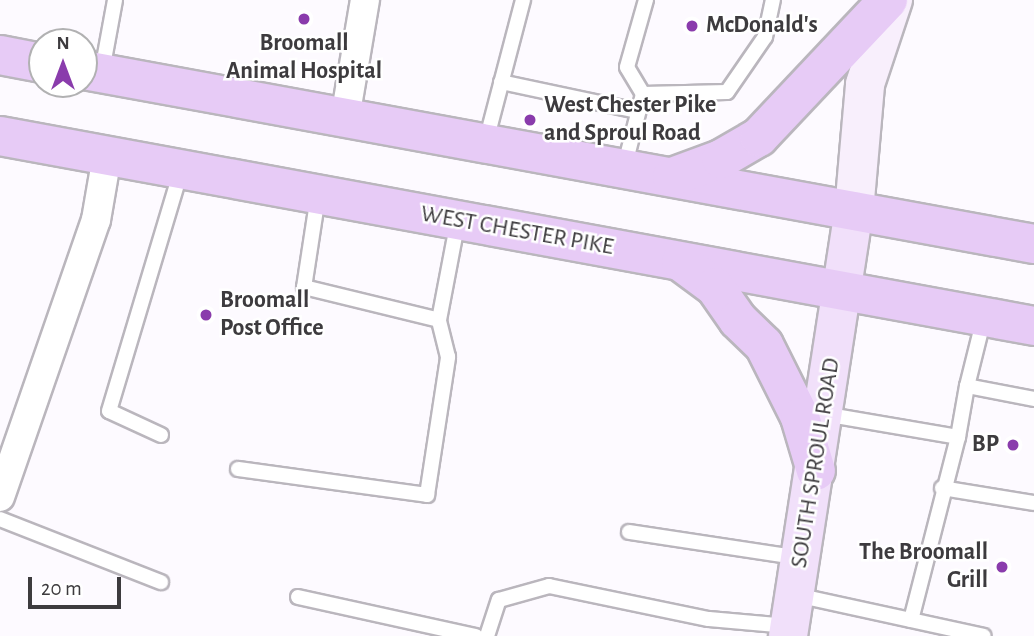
<!DOCTYPE html>
<html>
<head>
<meta charset="utf-8">
<style>
	body { margin:0 }
	#map { position:relative; width:1034px; height:636px; overflow:hidden; background:#fdfaff; font-family:"Alegreya Sans",sans-serif }
	div>[style] { position:absolute }
	.roads { filter:drop-shadow(2px 0 #bab6bd) drop-shadow(-2px 0 #bab6bd) drop-shadow(0 2px #bab6bd) drop-shadow(0 -2px #bab6bd) }
	.lane>* { height:14px; margin:-7px; padding:0 7px; transform-origin:7px; border-radius:7px; background:#fff }
	.street>* { height:28px; margin:-14px; padding:0 14px; transform-origin:14px; border-radius:14px; background:#fff }
	.secondary>* { height:38px; margin:-19px; padding:0 19px; transform-origin:19px; border-radius:19px; background:#f8effc }
	.primary>* { height:38px; margin:-19px; padding:0 19px; transform-origin:19px; border-radius:19px; background:#f1e0fa }
	.highway>* { height:38px; margin:-19px; padding:0 19px; transform-origin:19px; border-radius:19px; background:#e7cbf6 }
	.dots>* { width:19px; height:19px; translate:-50% -50%; box-sizing:border-box; border:4px solid #fff; border-radius:50% }
	span { translate:-50% -50%; white-space:nowrap; text-align:center; line-height:1.15; -webkit-text-stroke:5px #fff; paint-order:stroke }
	.poi-label { font-size:24px; color:#3d3b3e; font-weight:700 }
	.left { translate:0 -50%; text-align:left }
	.right { translate:-100% -50%; text-align:right }
	.street-label { font-size:24px; color:#3d3b3e }
	.north { position:absolute; left:28px; top:28px; width:70px; height:70px; box-sizing:border-box; background:#fff; border:2px solid #b1b1b2; border-radius:50%; rotate:0deg; font-size:19px; font-weight:700; line-height:28px; text-align:center; color:#3d3b3e }
	.north::after { content:''; display:block; margin:auto; width:24px; height:32px; background:#8a3cac; clip-path:polygon(50% 0,100% 100%,50% 72%,0 100%) }
	.scale { position:absolute; left:28px; top:577px; width:93px; height:32px; box-sizing:border-box; border:4px solid #3d3b3e; border-top:0; padding-left:9px; font-size:21px; line-height:24px; white-space:nowrap; color:#3d3b3e; -webkit-text-stroke:5px #fff; paint-order:stroke }
</style>
</head>
<body>
<div id="map">
	<div class="roads">
		<div class="lane">
			<i style="left:102px;top:71px;width:72px;rotate:-79.6deg"></i>
			<i style="left:501px;top:82px;width:140px;rotate:12deg"></i>
			<i style="left:643px;top:94px;width:84px;rotate:-1.4deg"></i>
			<i style="left:727px;top:92px;width:67px;rotate:-55.4deg"></i>
			<i style="left:765px;top:37px;width:38px;rotate:-78deg"></i>
			<i style="left:486px;top:141px;width:146px;rotate:-75.3deg"></i>
			<i style="left:624px;top:168px;width:76px;rotate:-75.6deg"></i>
			<i style="left:643px;top:94px;width:31px;rotate:-121deg"></i>
			<i style="left:627px;top:67px;width:70px;rotate:-74.2deg"></i>
			<i style="left:318px;top:196px;width:92px;rotate:98.7deg"></i>
			<i style="left:304px;top:287px;width:139px;rotate:13.7deg"></i>
			<i style="left:439px;top:320px;width:102px;rotate:-79.2deg"></i>
			<i style="left:984px;top:318px;width:70px;rotate:104deg"></i>
			<i style="left:967px;top:386px;width:68px;rotate:11deg"></i>
			<i style="left:824px;top:414px;width:136px;rotate:9.7deg"></i>
			<i style="left:958px;top:437px;width:189px;rotate:104.4deg"></i>
			<i style="left:161px;top:435px;width:57px;rotate:-155.2deg"></i>
			<i style="left:109px;top:411px;width:251px;rotate:-73.3deg"></i>
			<i style="left:958px;top:437px;width:52px;rotate:-80deg"></i>
			<i style="left:238px;top:469px;width:191px;rotate:7.8deg"></i>
			<i style="left:427px;top:495px;width:140px;rotate:-81.3deg"></i>
			<i style="left:448px;top:357px;width:38px;rotate:-104deg"></i>
			<i style="left:942px;top:488px;width:93px;rotate:9.3deg"></i>
			<i style="left:0;top:519px;width:173px;rotate:21.4deg"></i>
			<i style="left:629px;top:532px;width:173px;rotate:8.6deg"></i>
			<i style="left:796px;top:595px;width:192px;rotate:12.3deg"></i>
			<i style="left:298px;top:597px;width:182px;rotate:12.4deg"></i>
			<i style="left:487px;top:636px;width:38px;rotate:-72deg"></i>
			<i style="left:499px;top:600px;width:52px;rotate:-15.6deg"></i>
			<i style="left:549px;top:586px;width:163px;rotate:11.7deg"></i>
			<i style="left:709px;top:619px;width:79px;rotate:5.1deg"></i>
		</div>
		<div class="street">
			<i style="left:345px;top:118px;width:120px;rotate:-80.4deg"></i>
			<i style="left:0;top:497px;width:293px;rotate:-70.9deg"></i>
			<i style="left:96px;top:220px;width:65px;rotate:-80.2deg"></i>
		</div>
		<div class="secondary">
			<i style="left:854px;top:211px;width:127px;rotate:-85deg"></i>
			<i style="left:865px;top:84px;width:89px;rotate:-71.6deg"></i>
		</div>
		<div class="primary">
			<i style="left:788px;top:636px;width:430px;rotate:-81.2deg"></i>
		</div>
		<div class="highway">
			<i style="left:0;top:55px;width:43px;rotate:10.8deg"></i>
			<i style="left:84px;top:70px;width:966px;rotate:10.38deg"></i>
			<i style="left:0;top:136px;width:1051px;rotate:10.41deg"></i>
			<i style="left:672px;top:177px;width:52px;rotate:-20.2deg"></i>
			<i style="left:721px;top:159px;width:44px;rotate:-30.1deg"></i>
			<i style="left:759px;top:137px;width:188px;rotate:-46.7deg"></i>
			<i style="left:681px;top:262px;width:42px;rotate:36.3deg"></i>
			<i style="left:715px;top:287px;width:40px;rotate:55.1deg"></i>
			<i style="left:738px;top:320px;width:36px;rotate:44deg"></i>
			<i style="left:764px;top:345px;width:80px;rotate:63.4deg"></i>
			<i style="left:800px;top:417px;width:56px;rotate:73.5deg"></i>
		</div>
	</div>
	<div class="dots">
		<i style="left:304px;top:19px;background:#8a3cac"></i>
		<i style="left:692px;top:26px;background:#8a3cac"></i>
		<i style="left:530px;top:120px;background:#8a3cac"></i>
		<i style="left:206px;top:315px;background:#8a3cac"></i>
		<i style="left:1013px;top:445px;background:#8a3cac"></i>
		<i style="left:1002px;top:567px;background:#8a3cac"></i>
	</div>
	<div class="poi-label">
		<span class="left" style="left:706px;top:26px">McDonald's</span>
		<span style="left:304px;top:58px">Broomall<br>Animal Hospital</span>
		<span class="left" style="left:544px;top:120px">West Chester Pike<br>and Sproul Road</span>
		<span class="left" style="left:220px;top:315px">Broomall<br>Post Office</span>
		<span class="right" style="left:999px;top:445px">BP</span>
		<span class="right" style="left:988px;top:567px">The Broomall<br>Grill</span>
	</div>
	<div class="street-label">
		<span style="left:517px;top:231px;rotate:10deg">WEST CHESTER PIKE</span>
		<span style="left:816px;top:463px;rotate:-81deg">SOUTH SPROUL ROAD</span>
	</div>
	<div class="north">N</div>
	<div class="scale">20 m</div>
</div>
</body>
</html>
